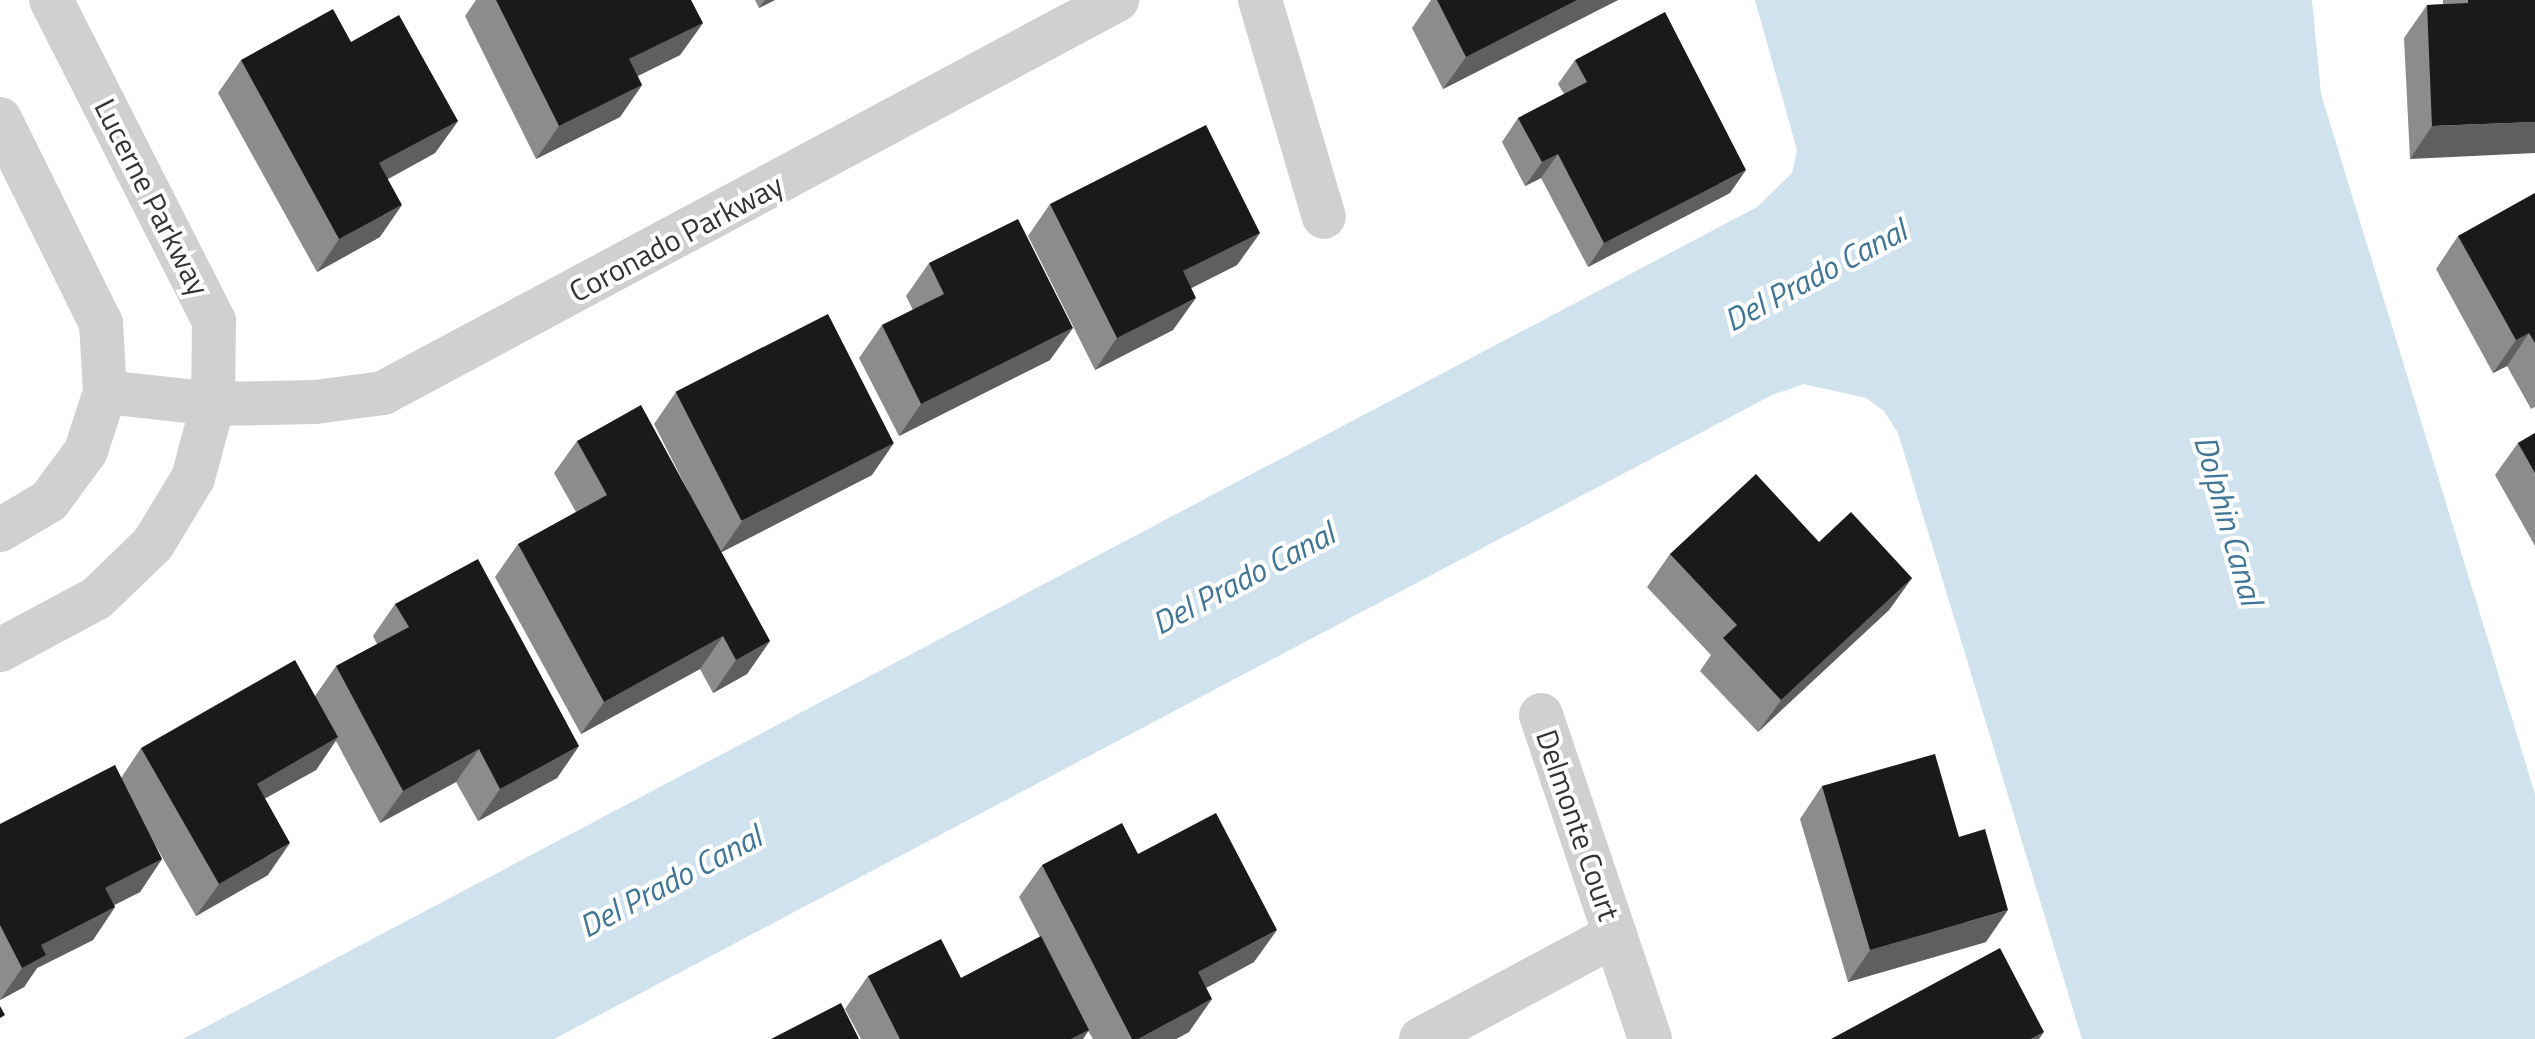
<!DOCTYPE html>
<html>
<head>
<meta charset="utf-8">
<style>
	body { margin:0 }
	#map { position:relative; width:2535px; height:1039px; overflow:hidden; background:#fff; font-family:"Titillium Web",sans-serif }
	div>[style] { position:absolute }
	.water>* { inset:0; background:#cfe2ee }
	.minor>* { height:44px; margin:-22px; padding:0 22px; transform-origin:22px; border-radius:22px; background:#d0d0d0 }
	.wall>* { inset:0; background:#8c8c8c }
	.shaded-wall>* { inset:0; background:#5f5f5f }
	.building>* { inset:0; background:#1a1a1a; transform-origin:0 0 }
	span { translate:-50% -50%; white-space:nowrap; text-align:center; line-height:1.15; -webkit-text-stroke:8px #fff; paint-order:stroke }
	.street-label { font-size:30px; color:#333 }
	.water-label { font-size:32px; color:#3f7597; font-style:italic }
</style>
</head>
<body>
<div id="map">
	<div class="water">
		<i style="clip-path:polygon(1755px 0,2312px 0,2321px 94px,2535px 794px,2535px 1039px,2082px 1039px,1898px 433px,1884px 411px,1866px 398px,1804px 384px,1772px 395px,554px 1039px,183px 1039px,1757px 207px,1792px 173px,1797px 150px)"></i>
	</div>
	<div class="minor">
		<i style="left:1260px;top:0;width:226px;rotate:73.6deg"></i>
		<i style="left:0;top:119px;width:228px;rotate:63.7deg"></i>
		<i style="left:101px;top:323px;width:69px;rotate:86.7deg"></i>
		<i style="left:105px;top:392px;width:62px;rotate:107.9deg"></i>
		<i style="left:86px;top:451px;width:62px;rotate:126.5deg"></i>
		<i style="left:49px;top:501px;width:57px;rotate:149.4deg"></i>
		<i style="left:105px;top:392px;width:109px;rotate:6.3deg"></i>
		<i style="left:213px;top:404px;width:102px;rotate:-1.1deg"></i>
		<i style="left:315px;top:402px;width:69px;rotate:-7.5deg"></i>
		<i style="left:383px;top:393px;width:833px;rotate:-28.17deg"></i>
		<i style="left:0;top:650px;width:110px;rotate:-28.2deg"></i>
		<i style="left:97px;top:598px;width:78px;rotate:-44deg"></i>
		<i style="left:153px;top:544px;width:77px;rotate:-58.8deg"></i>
		<i style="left:193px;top:478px;width:77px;rotate:-74.9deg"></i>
		<i style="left:213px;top:404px;width:83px;rotate:-89.3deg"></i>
		<i style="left:214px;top:321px;width:360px;rotate:-116.9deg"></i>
		<i style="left:1541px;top:715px;width:342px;rotate:71.4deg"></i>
		<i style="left:1421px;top:1039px;width:220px;rotate:-28.2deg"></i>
	</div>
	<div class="wall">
		<i style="clip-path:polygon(476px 0,496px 0,703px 23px,680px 55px,638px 76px,642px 85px,620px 117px,536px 159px,465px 16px)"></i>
		<i style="clip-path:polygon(755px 0,775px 0,759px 8px)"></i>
		<i style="clip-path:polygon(1431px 0,1618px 0,1443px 89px,1412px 28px)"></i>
		<i style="clip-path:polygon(2443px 0,2535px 0,2410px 159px,2404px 38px,2427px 5px,2443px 4px)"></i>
		<i style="clip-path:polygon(351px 42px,458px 121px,435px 153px,388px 179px,380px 237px,317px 272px,218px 93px,241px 60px)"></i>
		<i style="clip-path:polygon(1575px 60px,1730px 193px,1588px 267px,1541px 178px,1525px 186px,1502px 142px,1518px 118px,1564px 94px,1558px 84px)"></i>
		<i style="clip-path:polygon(2535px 193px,2535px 407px,2531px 409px,2507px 366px,2493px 373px,2436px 269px,2458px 236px)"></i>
		<i style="clip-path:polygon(1050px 204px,1260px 233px,1237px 265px,1191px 288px,1173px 330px,1095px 370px,1028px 236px)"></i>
		<i style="clip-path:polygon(929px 263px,1050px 360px,899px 436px,859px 358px,882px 325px,913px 310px,906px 296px)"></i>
		<i style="clip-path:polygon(676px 392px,872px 475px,721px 552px,770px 641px,747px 674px,713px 693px,700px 669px,581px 734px,495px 577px,518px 544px,576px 512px,554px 473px,577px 441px,688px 491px,654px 424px)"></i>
		<i style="clip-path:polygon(2535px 433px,2535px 546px,2495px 475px,2518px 443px)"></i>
		<i style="clip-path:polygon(1819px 542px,1912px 578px,1889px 610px,1758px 732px,1700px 671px,1711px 655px,1647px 587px,1670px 554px)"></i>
		<i style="clip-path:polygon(395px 604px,579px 746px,557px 778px,478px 821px,456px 782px,380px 823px,336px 741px,316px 770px,265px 798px,268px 875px,196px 916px,153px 841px,162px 859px,140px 892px,114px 905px,115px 907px,93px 940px,37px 968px,24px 987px,0 1000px,0 824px,121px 778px,141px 748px,315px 696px,336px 666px,377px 644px,373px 636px)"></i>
		<i style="clip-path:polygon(1822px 786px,1986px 942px,1848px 982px,1800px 819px)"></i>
		<i style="clip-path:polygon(1138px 854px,1254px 962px,1206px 988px,1189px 1032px,1176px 1039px,1093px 1039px,1088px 1031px,1083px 1039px,861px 1039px,845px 1009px,868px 976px,961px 978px,1040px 937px,1019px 897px,1042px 865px)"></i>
	</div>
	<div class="shaded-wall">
		<i style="clip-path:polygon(765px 0,775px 0,759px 8px)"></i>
		<i style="clip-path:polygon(1577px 0,1618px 0,1443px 89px,1466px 57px)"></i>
		<i style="clip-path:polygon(703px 23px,680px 55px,607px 91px,629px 59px)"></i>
		<i style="clip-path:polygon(642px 85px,620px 117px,536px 159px,559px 126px)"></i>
		<i style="clip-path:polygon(458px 121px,435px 153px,357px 196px,379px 163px)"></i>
		<i style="clip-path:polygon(2535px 122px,2535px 153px,2410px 159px,2432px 126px)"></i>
		<i style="clip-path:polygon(1558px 154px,1541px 178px,1525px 186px,1542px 162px)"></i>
		<i style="clip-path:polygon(1746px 170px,1730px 193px,1588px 267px,1604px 243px)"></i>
		<i style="clip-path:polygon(402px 205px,380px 237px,317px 272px,339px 239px)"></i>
		<i style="clip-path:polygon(1260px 233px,1237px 265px,1160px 304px,1183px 271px)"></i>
		<i style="clip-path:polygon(1196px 298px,1173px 330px,1095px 370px,1117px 338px)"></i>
		<i style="clip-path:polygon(1073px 328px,1050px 360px,899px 436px,921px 404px)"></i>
		<i style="clip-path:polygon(2529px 333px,2507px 366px,2493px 373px,2516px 340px)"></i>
		<i style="clip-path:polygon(894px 443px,872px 475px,720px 553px,743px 520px)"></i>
		<i style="clip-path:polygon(1912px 578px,1889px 610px,1758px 732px,1781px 700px)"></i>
		<i style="clip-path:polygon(723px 636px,700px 669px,581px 734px,604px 702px)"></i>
		<i style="clip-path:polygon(770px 641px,747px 674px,713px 693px,736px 660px)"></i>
		<i style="clip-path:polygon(338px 737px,316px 770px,234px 816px,257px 784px)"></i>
		<i style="clip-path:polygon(579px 746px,557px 778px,478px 821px,500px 789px)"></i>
		<i style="clip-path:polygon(479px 749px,456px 782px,380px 823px,403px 791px)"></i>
		<i style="clip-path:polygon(290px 843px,268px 875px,196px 916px,219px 884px)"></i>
		<i style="clip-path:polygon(162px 859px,140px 892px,83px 921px,105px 888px)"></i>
		<i style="clip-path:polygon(115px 907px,93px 940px,37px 968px,24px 987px,0 1000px,22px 968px,41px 945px)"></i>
		<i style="clip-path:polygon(2008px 910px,1986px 942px,1848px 982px,1870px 950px)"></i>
		<i style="clip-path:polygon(1277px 930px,1254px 962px,1176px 1004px,1198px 972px)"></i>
		<i style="clip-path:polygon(1212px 999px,1189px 1032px,1176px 1039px,1138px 1039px)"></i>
		<i style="clip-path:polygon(1089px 1030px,1083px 1039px,1071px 1039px)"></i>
		<i style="clip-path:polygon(2044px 1032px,2039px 1039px,2031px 1039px)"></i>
	</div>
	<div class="building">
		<i style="clip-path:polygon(496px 0,691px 0,703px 23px,629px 59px,642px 85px,559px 126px)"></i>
		<i style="clip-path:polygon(1437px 0,1577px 0,1466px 57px)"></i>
		<i style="clip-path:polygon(2468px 0,2535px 0,2535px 122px,2432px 126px,2427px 5px,2468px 3px)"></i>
		<i style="clip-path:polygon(333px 9px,351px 42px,399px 15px,458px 121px,379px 163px,402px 205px,339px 239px,241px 60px)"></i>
		<i style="clip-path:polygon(1665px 12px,1746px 170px,1604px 243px,1558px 154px,1542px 162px,1518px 118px,1587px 82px,1575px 60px)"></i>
		<i style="clip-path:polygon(1206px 125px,1260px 233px,1183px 271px,1196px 298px,1117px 338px,1050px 204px)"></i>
		<i style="clip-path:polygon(2535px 193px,2535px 343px,2529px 333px,2516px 340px,2458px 236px)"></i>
		<i style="clip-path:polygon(1018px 219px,1073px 328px,921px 404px,882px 325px,944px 294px,929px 263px)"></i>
		<i style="left:828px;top:314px;width:145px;height:171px;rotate:63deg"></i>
		<i style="clip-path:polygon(641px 405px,770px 641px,736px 660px,723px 636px,604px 702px,518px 544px,607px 495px,577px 441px)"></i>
		<i style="clip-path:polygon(2535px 433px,2535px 473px,2518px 443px)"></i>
		<i style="clip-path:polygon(1756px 474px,1819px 542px,1851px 512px,1912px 578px,1781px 700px,1723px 638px,1737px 625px,1670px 554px)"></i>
		<i style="clip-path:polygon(478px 559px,579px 746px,500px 789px,479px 749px,403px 791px,336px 666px,409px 627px,395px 604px)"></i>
		<i style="clip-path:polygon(295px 660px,338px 737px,257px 784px,290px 843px,219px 884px,141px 748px)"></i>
		<i style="clip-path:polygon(1935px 754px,1959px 837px,1985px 829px,2008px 910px,1870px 950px,1822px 786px)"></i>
		<i style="clip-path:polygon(115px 765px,162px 859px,105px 888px,115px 907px,41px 945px,46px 955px,22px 968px,0 925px,0 824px)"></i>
		<i style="clip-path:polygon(1216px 813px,1277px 930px,1198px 972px,1212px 999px,1138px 1039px,1132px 1039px,1042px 865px,1122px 823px,1138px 854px)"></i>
		<i style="clip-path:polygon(1041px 936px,1089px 1030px,1071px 1039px,900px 1039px,868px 976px,941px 939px,961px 978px)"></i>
		<i style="clip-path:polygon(2000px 948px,2044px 1032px,2031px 1039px,1831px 1039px)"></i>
		<i style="clip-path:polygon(841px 1003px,859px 1039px,771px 1039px)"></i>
		<i style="clip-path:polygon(0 1006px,5px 1015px,0 1018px)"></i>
	</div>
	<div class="street-label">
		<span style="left:152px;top:197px;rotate:63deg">Lucerne Parkway</span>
		<span style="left:676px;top:238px;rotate:-28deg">Coronado Parkway</span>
		<span style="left:1578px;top:825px;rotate:71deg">Delmonte Court</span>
	</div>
	<div class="water-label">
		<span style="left:1815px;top:275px;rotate:-28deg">Del Prado Canal</span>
		<span style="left:2229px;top:520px;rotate:74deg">Dolphin Canal</span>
		<span style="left:1243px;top:578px;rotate:-28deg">Del Prado Canal</span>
		<span style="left:670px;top:881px;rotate:-28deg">Del Prado Canal</span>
	</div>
</div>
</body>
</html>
